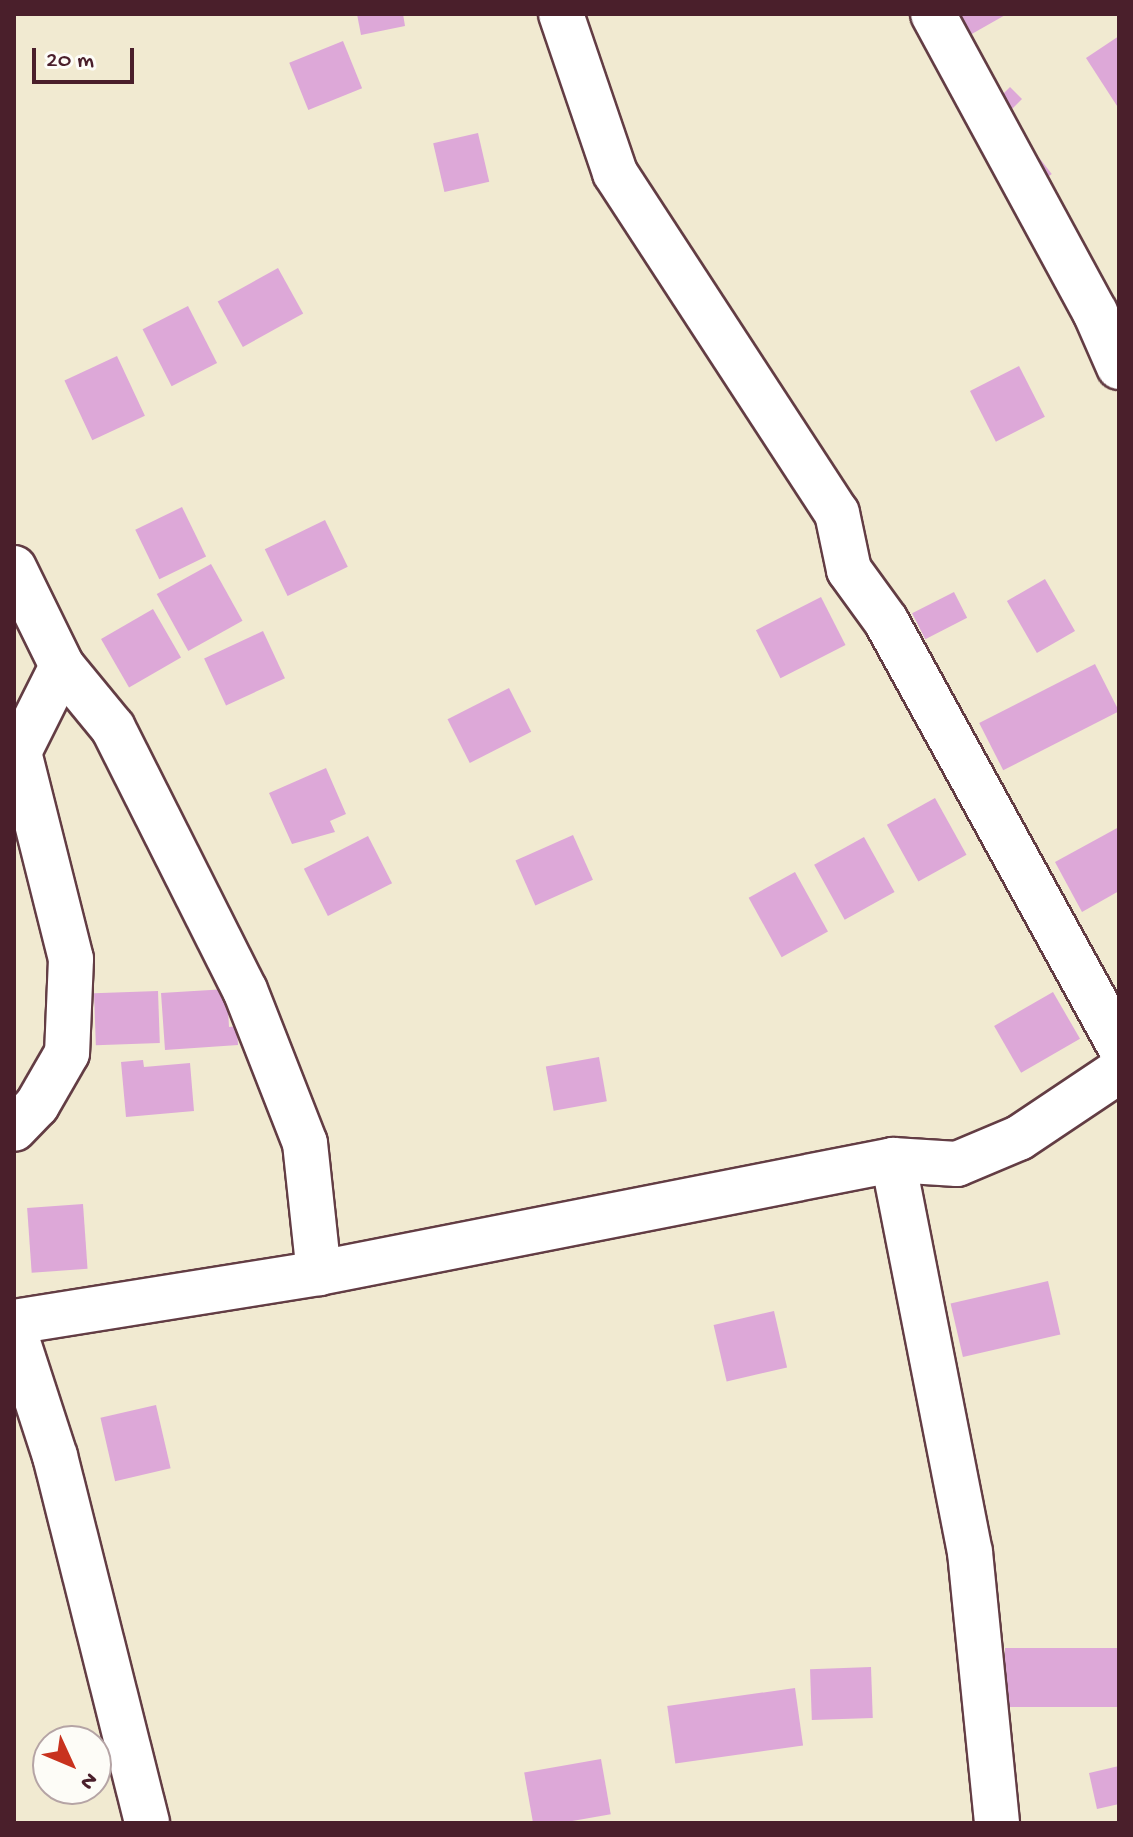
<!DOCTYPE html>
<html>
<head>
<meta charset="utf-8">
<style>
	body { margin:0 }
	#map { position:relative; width:1133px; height:1837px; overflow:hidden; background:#f1ead1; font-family:"Gochi Hand",sans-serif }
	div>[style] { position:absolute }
	.building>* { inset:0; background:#dda8d8; transform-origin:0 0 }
	.roads { filter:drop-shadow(2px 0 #633d44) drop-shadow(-2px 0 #633d44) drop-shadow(0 2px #633d44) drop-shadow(0 -2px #633d44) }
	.minor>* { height:44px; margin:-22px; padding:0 22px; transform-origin:22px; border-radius:22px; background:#fff }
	span { translate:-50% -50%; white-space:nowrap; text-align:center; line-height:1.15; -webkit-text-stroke:6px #fdfcf7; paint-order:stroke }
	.frame { position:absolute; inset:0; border:16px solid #4a1f2b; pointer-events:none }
	.north { position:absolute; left:32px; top:1725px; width:80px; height:80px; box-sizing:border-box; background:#fdfcf7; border:2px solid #b5a4a5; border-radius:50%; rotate:134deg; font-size:22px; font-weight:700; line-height:32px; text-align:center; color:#4a1f2b }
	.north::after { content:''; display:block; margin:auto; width:28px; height:36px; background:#c8321e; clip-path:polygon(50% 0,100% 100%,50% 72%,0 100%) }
	.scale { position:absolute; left:32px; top:48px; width:102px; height:36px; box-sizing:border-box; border:4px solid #4a1f2b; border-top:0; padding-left:10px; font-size:24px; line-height:28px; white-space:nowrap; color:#4a1f2b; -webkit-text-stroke:6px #fdfcf7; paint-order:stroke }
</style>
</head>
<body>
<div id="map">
	<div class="building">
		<i style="clip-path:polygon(357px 14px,403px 14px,405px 26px,361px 35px)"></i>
		<i style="clip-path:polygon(959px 14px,1007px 14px,970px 35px)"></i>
		<i style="clip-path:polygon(1119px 36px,1119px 109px,1086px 58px)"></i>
		<i style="left:343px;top:41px;width:51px;height:58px;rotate:68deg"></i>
		<i style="left:1010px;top:87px;width:17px;height:30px;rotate:45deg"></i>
		<i style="left:478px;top:133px;width:50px;height:46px;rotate:77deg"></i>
		<i style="left:1037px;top:155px;width:24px;height:16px;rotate:52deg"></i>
		<i style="left:278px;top:268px;width:52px;height:69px;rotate:61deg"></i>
		<i style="left:188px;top:306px;width:64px;height:51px;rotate:63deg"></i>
		<i style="left:117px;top:356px;width:66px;height:58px;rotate:65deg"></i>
		<i style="left:1019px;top:366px;width:57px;height:55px;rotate:63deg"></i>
		<i style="left:182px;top:507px;width:55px;height:52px;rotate:64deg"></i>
		<i style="left:325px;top:520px;width:52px;height:67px;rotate:64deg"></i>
		<i style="left:211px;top:564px;width:65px;height:62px;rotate:61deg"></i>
		<i style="left:1045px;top:579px;width:60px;height:44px;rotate:60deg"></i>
		<i style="left:954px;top:592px;width:29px;height:47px;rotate:63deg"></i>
		<i style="left:821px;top:597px;width:54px;height:73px;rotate:63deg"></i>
		<i style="left:153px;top:609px;width:56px;height:60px;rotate:60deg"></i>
		<i style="left:263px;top:631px;width:52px;height:65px;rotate:65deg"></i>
		<i style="left:1095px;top:664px;width:53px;height:130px;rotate:63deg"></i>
		<i style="left:509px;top:688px;width:49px;height:69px;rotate:63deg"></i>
		<i style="clip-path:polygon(326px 768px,346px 814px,330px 821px,335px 832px,292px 844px,269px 793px)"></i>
		<i style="left:935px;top:798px;width:65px;height:55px;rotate:61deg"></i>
		<i style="clip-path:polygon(1119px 827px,1119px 891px,1082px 912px,1055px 862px)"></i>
		<i style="left:573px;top:835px;width:49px;height:63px;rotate:66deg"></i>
		<i style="left:368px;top:836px;width:53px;height:72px;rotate:63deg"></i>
		<i style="left:864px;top:837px;width:63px;height:57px;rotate:61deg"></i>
		<i style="left:795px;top:872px;width:68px;height:53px;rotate:61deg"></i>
		<i style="clip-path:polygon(227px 989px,229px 1027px,237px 1026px,238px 1045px,165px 1050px,161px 993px)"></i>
		<i style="left:158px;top:991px;width:52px;height:64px;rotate:88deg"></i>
		<i style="left:1053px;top:992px;width:54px;height:68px;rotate:60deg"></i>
		<i style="left:599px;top:1057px;width:45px;height:54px;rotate:80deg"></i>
		<i style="clip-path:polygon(143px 1060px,144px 1067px,190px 1063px,194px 1111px,126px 1117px,121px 1062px)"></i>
		<i style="left:83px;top:1204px;width:65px;height:56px;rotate:86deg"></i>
		<i style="left:1048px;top:1281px;width:55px;height:100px;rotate:77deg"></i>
		<i style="left:774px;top:1311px;width:58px;height:62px;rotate:77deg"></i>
		<i style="left:156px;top:1405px;width:65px;height:57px;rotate:77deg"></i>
		<i style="left:1119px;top:1648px;width:59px;height:114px;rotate:90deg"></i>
		<i style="left:871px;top:1667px;width:51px;height:61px;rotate:88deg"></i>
		<i style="left:795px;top:1688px;width:58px;height:129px;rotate:82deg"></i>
		<i style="left:601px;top:1759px;width:56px;height:78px;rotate:80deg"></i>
		<i style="clip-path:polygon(1119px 1766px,1119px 1804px,1097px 1809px,1089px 1773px)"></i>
	</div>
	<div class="roads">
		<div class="minor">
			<i style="left:561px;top:14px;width:168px;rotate:71.2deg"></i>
			<i style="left:615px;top:173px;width:406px;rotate:56.9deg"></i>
			<i style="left:837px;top:513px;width:58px;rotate:78.1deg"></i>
			<i style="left:849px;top:570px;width:63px;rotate:54deg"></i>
			<i style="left:886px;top:621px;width:484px;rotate:61.2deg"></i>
			<i style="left:933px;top:14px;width:339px;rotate:61.5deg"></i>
			<i style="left:1095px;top:312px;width:60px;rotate:66.4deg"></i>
			<i style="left:14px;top:568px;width:109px;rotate:63.9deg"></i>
			<i style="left:62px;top:666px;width:96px;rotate:116.6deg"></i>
			<i style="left:19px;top:752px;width:213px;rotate:75.9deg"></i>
			<i style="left:71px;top:959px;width:94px;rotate:92.4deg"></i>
			<i style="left:67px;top:1053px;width:60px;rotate:120deg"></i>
			<i style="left:37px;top:1105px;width:33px;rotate:134deg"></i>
			<i style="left:62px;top:666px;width:80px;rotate:50.6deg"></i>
			<i style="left:113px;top:728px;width:293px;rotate:63.3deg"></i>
			<i style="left:245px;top:990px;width:164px;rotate:68.6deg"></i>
			<i style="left:305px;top:1143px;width:131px;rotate:83.9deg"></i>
			<i style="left:893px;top:1160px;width:399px;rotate:78.9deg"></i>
			<i style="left:970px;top:1552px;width:272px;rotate:84.3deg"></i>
			<i style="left:14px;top:1322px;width:309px;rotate:-9.1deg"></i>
			<i style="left:319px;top:1273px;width:585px;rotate:-11.14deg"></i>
			<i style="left:893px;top:1160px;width:64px;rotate:3.6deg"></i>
			<i style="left:957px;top:1164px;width:67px;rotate:-22.8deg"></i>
			<i style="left:1019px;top:1138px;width:120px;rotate:-33.8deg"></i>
			<i style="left:14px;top:1330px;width:133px;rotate:72deg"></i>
			<i style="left:55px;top:1456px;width:378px;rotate:75.9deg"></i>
		</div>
	</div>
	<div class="frame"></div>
	<div class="north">N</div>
	<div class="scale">20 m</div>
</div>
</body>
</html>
